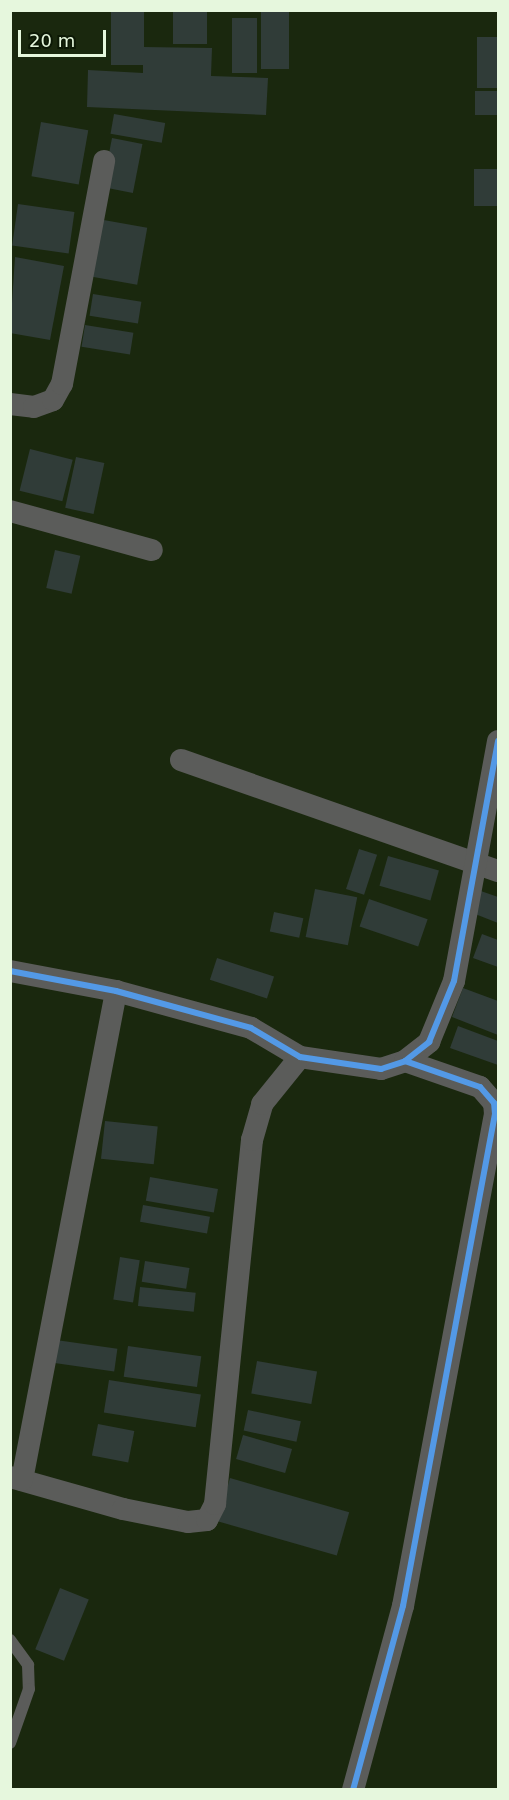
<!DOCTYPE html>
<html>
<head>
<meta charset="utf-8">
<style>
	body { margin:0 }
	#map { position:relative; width:509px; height:1800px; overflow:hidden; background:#1a280e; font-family:"DejaVu Sans",sans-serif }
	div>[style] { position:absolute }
	.building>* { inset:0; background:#303c38; transform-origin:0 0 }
	.lane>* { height:12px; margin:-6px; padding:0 6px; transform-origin:6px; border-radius:6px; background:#5b5c5a }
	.street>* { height:22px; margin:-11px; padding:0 11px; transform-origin:11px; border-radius:11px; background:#5b5c5a }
	.cycleway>* { height:6px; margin:-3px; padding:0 3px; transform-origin:3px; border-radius:3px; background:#5399e6 }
	span { translate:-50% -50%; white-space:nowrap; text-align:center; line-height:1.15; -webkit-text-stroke:4.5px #0c1805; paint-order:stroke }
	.frame { position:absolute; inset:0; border:12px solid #e6f7dd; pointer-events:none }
	.scale { position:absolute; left:18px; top:30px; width:88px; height:27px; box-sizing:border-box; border:3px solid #e6f7dd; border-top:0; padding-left:8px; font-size:18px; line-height:21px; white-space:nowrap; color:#e6f7dd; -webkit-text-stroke:4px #0c1805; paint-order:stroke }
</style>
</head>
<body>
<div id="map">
	<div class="building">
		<i style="left:111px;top:10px;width:33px;height:55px"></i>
		<i style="left:173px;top:10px;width:34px;height:34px"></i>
		<i style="left:261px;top:10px;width:28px;height:59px"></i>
		<i style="left:232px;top:18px;width:25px;height:55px"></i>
		<i style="left:477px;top:37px;width:21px;height:51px"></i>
		<i style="clip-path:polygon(143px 47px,212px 48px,211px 76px,268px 78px,266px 115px,87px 107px,88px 70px,143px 73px)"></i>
		<i style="left:475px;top:91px;width:23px;height:24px"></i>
		<i style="left:114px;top:114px;width:52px;height:20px;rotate:10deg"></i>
		<i style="left:41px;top:122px;width:48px;height:55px;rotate:10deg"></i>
		<i style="left:112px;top:138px;width:31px;height:50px;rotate:11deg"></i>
		<i style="left:498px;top:169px;width:37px;height:24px;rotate:90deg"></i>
		<i style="left:18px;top:204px;width:57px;height:42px;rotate:8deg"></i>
		<i style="left:98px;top:219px;width:50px;height:58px;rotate:10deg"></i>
		<i style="clip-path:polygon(15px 257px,64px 266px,50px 340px,10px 333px)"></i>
		<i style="left:93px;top:294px;width:49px;height:22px;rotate:9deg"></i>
		<i style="left:85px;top:325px;width:49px;height:22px;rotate:9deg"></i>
		<i style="left:30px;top:449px;width:44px;height:43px;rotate:14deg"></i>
		<i style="left:76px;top:457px;width:29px;height:52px;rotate:12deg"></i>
		<i style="left:55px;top:550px;width:26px;height:39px;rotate:13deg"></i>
		<i style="left:359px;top:849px;width:19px;height:42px;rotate:18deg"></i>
		<i style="left:388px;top:856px;width:53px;height:31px;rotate:16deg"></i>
		<i style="left:315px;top:889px;width:43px;height:49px;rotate:11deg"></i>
		<i style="clip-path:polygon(478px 890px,498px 897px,498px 923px,470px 912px)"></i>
		<i style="left:369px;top:899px;width:62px;height:29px;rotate:19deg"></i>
		<i style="left:274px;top:912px;width:30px;height:20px;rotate:12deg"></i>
		<i style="clip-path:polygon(482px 934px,498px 940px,498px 967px,473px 958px)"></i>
		<i style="left:217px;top:958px;width:60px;height:23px;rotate:18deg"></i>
		<i style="clip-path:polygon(463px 988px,498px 1001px,498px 1035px,452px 1017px)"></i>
		<i style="clip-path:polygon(458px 1026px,498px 1041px,498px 1065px,450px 1048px)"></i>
		<i style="left:105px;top:1121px;width:53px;height:38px;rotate:6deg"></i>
		<i style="left:150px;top:1177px;width:69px;height:24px;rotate:10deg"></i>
		<i style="left:143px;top:1205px;width:68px;height:17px;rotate:10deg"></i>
		<i style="left:120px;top:1257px;width:20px;height:43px;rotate:9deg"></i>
		<i style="left:145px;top:1261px;width:45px;height:21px;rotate:9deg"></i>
		<i style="left:140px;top:1287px;width:56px;height:19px;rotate:6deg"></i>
		<i style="left:56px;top:1340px;width:62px;height:23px;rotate:8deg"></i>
		<i style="left:128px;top:1346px;width:74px;height:31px;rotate:8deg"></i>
		<i style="left:257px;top:1361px;width:61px;height:33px;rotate:10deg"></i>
		<i style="left:109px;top:1380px;width:93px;height:33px;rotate:9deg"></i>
		<i style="left:248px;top:1410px;width:54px;height:21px;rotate:12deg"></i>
		<i style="left:98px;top:1424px;width:37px;height:32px;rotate:11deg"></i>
		<i style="left:243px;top:1435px;width:51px;height:25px;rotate:16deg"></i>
		<i style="left:230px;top:1478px;width:124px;height:45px;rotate:16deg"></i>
		<i style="left:60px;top:1588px;width:31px;height:66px;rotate:22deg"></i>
	</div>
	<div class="lane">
		<i style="left:10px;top:1640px;width:31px;rotate:54deg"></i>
		<i style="left:28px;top:1665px;width:24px;rotate:88deg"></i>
		<i style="left:29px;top:1689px;width:57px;rotate:109.4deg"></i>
	</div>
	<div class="street">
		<i style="left:10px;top:404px;width:24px;rotate:7deg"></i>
		<i style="left:34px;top:407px;width:20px;rotate:-20deg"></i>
		<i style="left:53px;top:400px;width:18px;rotate:-61deg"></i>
		<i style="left:62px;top:384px;width:227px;rotate:-79.3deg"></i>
		<i style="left:10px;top:511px;width:147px;rotate:15.4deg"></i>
		<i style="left:181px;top:760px;width:336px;rotate:19.3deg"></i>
		<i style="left:10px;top:971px;width:108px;rotate:10.7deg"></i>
		<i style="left:116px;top:991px;width:140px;rotate:15.3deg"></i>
		<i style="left:251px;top:1028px;width:57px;rotate:30.6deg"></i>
		<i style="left:300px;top:1057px;width:82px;rotate:8.4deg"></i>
		<i style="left:381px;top:1069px;width:25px;rotate:-18deg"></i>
		<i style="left:405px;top:1061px;width:31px;rotate:-38deg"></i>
		<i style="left:429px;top:1042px;width:66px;rotate:-67.7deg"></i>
		<i style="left:454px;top:981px;width:244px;rotate:-79.6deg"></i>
		<i style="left:10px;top:1477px;width:117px;rotate:15.8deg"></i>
		<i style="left:123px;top:1509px;width:66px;rotate:11.3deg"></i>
		<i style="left:188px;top:1522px;width:19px;rotate:-6deg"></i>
		<i style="left:207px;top:1520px;width:18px;rotate:-63deg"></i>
		<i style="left:215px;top:1504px;width:366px;rotate:-84.2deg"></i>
		<i style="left:252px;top:1140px;width:37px;rotate:-74deg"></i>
		<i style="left:262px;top:1104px;width:60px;rotate:-51deg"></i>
		<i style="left:22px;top:1480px;width:498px;rotate:-79.1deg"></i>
		<i style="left:353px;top:1790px;width:191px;rotate:-74.8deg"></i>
		<i style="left:403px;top:1606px;width:501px;rotate:-79.41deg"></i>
		<i style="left:495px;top:1114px;width:11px;rotate:-95deg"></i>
		<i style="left:494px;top:1103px;width:21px;rotate:-131deg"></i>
		<i style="left:480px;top:1087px;width:79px;rotate:-160.9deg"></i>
	</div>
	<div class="cycleway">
		<i style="left:10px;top:971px;width:108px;rotate:10.7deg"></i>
		<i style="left:116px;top:991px;width:140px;rotate:15.3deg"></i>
		<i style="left:251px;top:1028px;width:57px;rotate:30.6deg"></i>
		<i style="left:300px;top:1057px;width:82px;rotate:8.4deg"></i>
		<i style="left:381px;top:1069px;width:25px;rotate:-18deg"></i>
		<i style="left:405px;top:1061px;width:31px;rotate:-38deg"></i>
		<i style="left:429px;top:1042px;width:66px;rotate:-67.7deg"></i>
		<i style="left:454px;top:981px;width:244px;rotate:-79.6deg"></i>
		<i style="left:353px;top:1790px;width:191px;rotate:-74.8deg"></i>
		<i style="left:403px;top:1606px;width:501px;rotate:-79.41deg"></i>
		<i style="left:495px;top:1114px;width:11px;rotate:-95deg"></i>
		<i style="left:494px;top:1103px;width:21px;rotate:-131deg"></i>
		<i style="left:480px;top:1087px;width:79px;rotate:-160.9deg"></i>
	</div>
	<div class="frame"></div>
	<div class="scale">20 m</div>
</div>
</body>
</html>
